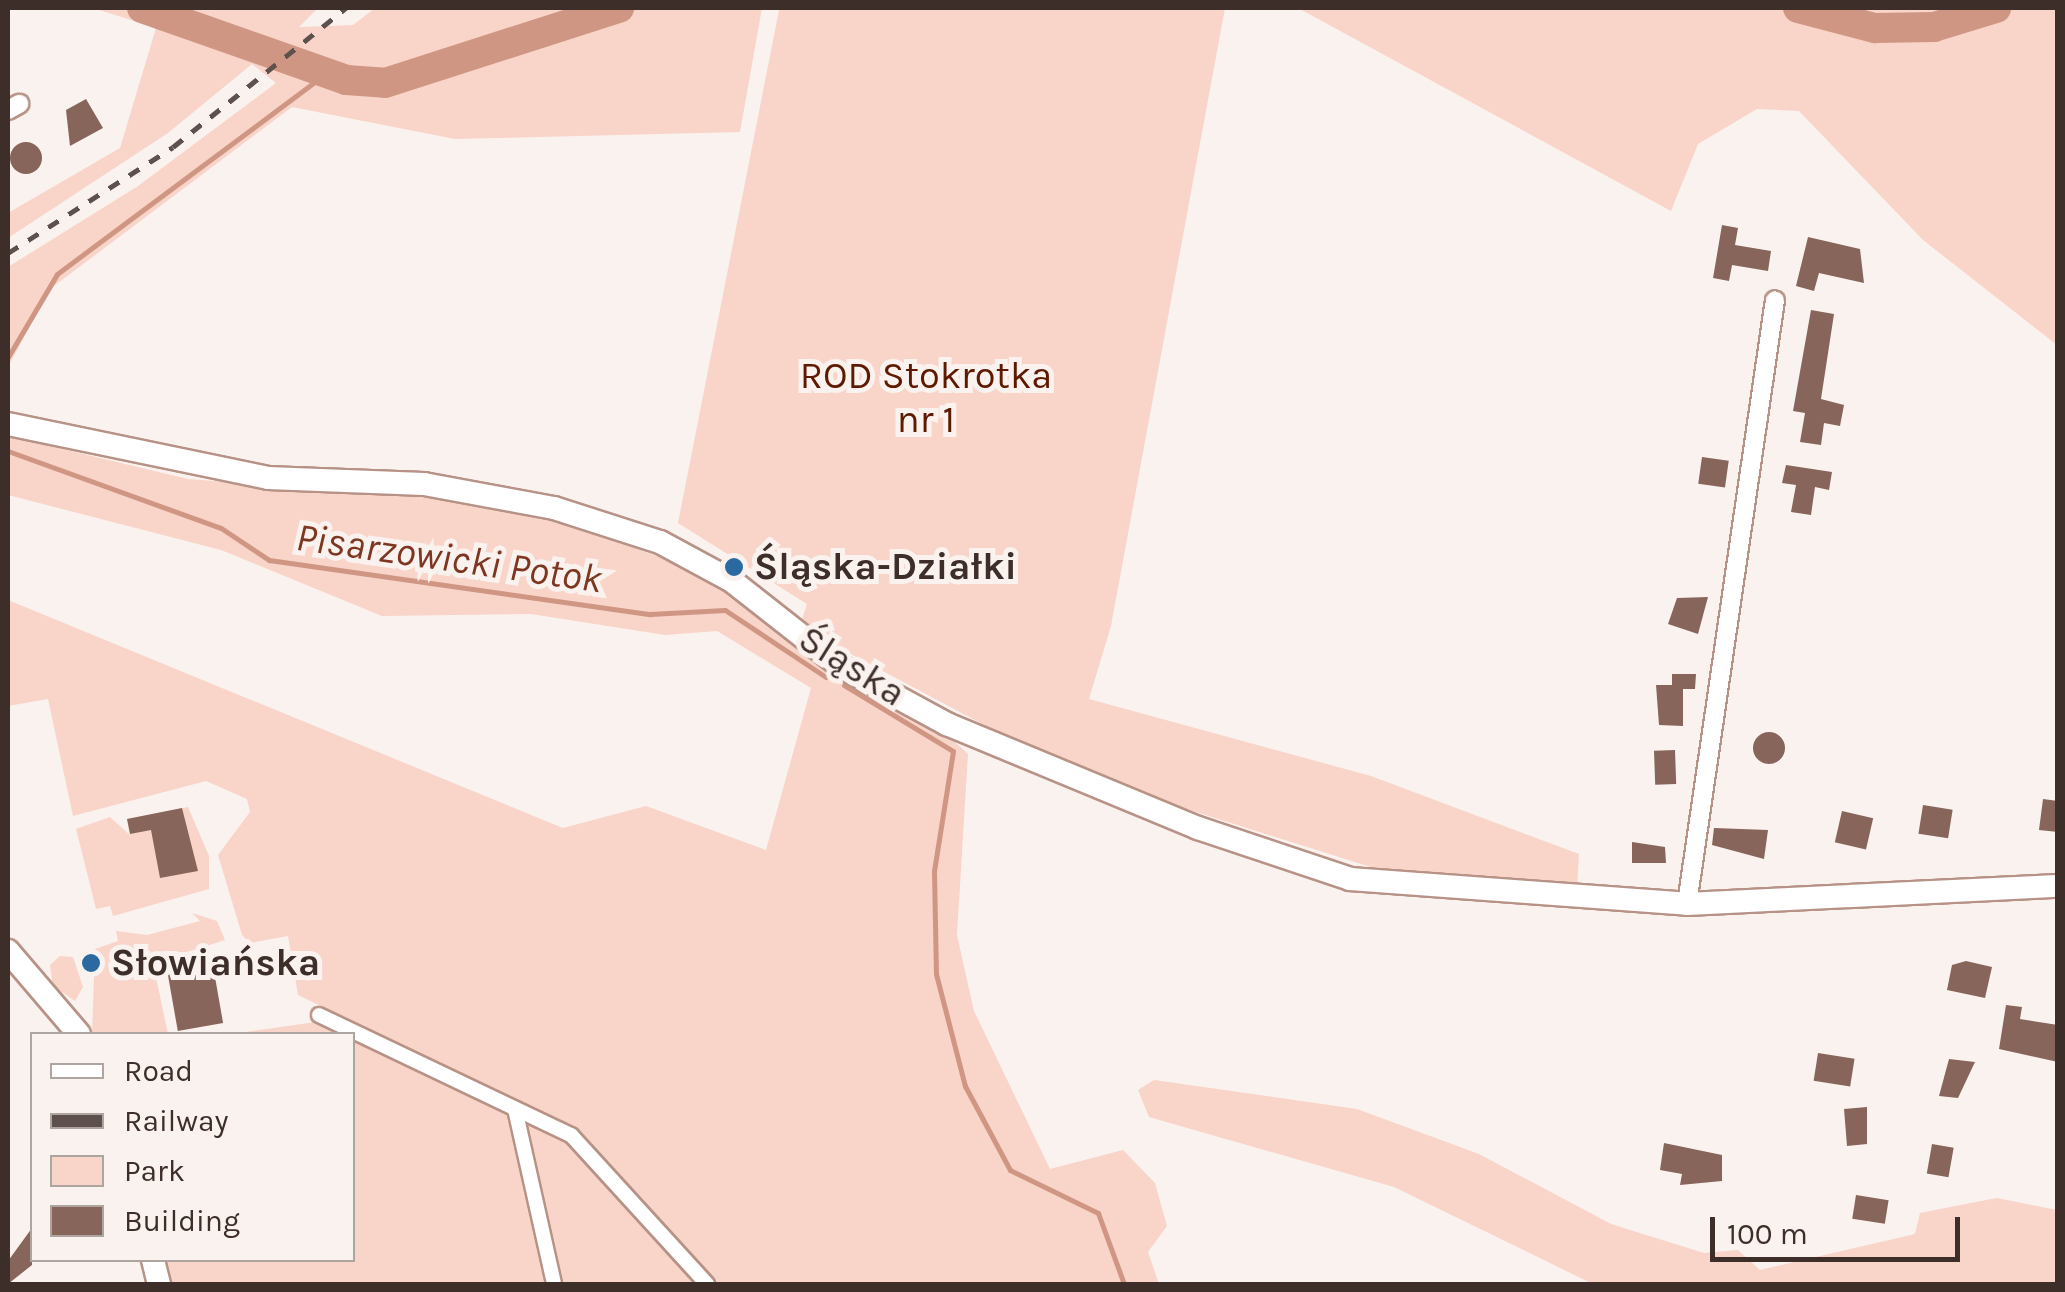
<!DOCTYPE html>
<html>
<head>
<meta charset="utf-8">
<style>
	body { margin:0 }
	#map { position:relative; width:2065px; height:1292px; overflow:hidden; background:#faf2ef; font-family:Karla,sans-serif }
	div>[style] { position:absolute }
	.green>* { inset:0; background:#f9d4c8 }
	.stream>* { height:5px; margin:-2.5px; padding:0 2.5px; transform-origin:2.5px; border-radius:2.5px; background:#d09684 }
	.river>* { height:30px; margin:-15px; padding:0 15px; transform-origin:15px; border-radius:15px; background:#d09684 }
	.building>* { inset:0; background:#87655a; transform-origin:0 0 }
	.round { border-radius:50% }
	.roads { filter:drop-shadow(2px 0 #b79286) drop-shadow(-2px 0 #b79286) drop-shadow(0 2px #b79286) drop-shadow(0 -2px #b79286) }
	.pedestrian>* { height:14px; margin:-7px; padding:0 7px; transform-origin:7px; border-radius:7px; background:#fff }
	.minor>* { height:18px; margin:-9px; padding:0 9px; transform-origin:9px; border-radius:9px; background:#fff }
	.tertiary>* { height:22px; margin:-11px; padding:0 11px; transform-origin:11px; border-radius:11px; background:#fff }
	.rail>* { height:5px; margin-top:-2.5px; transform-origin:0; background:repeating-linear-gradient(90deg,#5e504c 0 12px,transparent 0 24px) }
	.dots>* { width:28px; height:28px; translate:-50% -50%; box-sizing:border-box; border:5px solid #faf2ef; border-radius:50% }
	span { translate:-50% -50%; white-space:nowrap; text-align:center; line-height:1.15; -webkit-text-stroke:10px #faf2ef; paint-order:stroke }
	.park-label { font-size:38px; color:#5f1901 }
	.poi-label { font-size:38px; color:#3d2e29; font-weight:700 }
	.left { translate:0 -50%; text-align:left }
	.street-label { font-size:38px; color:#3d2e29 }
	.water-label { font-size:40px; color:#7e3620; font-style:italic }
	.frame { position:absolute; inset:0; border:10px solid #3d2e29; pointer-events:none }
	.legend { position:absolute; left:30px; top:1032px; width:325px; height:230px; box-sizing:border-box; background:#faf2ef; border:2px solid #aea4a0; margin:0; padding:12px 18px; list-style:none; font-size:30px; color:#3d2e29 }
	.legend li { display:flex; align-items:center; gap:20px; height:50px }
	.legend b { width:50px; border:2px solid #aea4a0 }
	.scale { position:absolute; left:1710px; top:1217px; width:250px; height:45px; box-sizing:border-box; border:5px solid #3d2e29; border-top:0; padding-left:12px; font-size:30px; line-height:35px; white-space:nowrap; color:#3d2e29; -webkit-text-stroke:8px #faf2ef; paint-order:stroke }
</style>
</head>
<body>
<div id="map">
	<div class="green">
		<i style="clip-path:polygon(93px 8px,318px 8px,299px 27px,353px 25px,375px 8px,762px 8px,740px 132px,455px 139px,292px 107px,50px 289px,8px 367px,8px 267px,138px 186px,276px 83px,252px 64px,168px 133px,8px 238px,8px 213px,120px 148px,156px 28px)"></i>
		<i style="clip-path:polygon(1225px 8px,1111px 626px,1089px 699px,1371px 776px,1579px 854px,1577px 890px,1380px 870px,1155px 799px,1003px 735px,828px 642px,801px 622px,807px 604px,678px 523px,779px 10px)"></i>
		<i style="clip-path:polygon(1298px 8px,2057px 8px,2057px 345px,1923px 240px,1799px 111px,1757px 109px,1698px 144px,1671px 211px)"></i>
		<i style="clip-path:polygon(8px 436px,188px 479px,482px 502px,570px 523px,711px 577px,844px 685px,945px 733px,968px 754px,957px 935px,974px 1011px,1050px 1169px,1123px 1150px,1155px 1183px,1167px 1226px,1148px 1252px,1159px 1284px,169px 1284px,164px 1260px,352px 1260px,352px 1034px,231px 1034px,316px 1022px,323px 1007px,298px 995px,288px 936px,250px 943px,242px 935px,218px 855px,250px 812px,247px 799px,206px 781px,73px 816px,48px 699px,8px 706px,8px 600px,563px 828px,646px 806px,766px 850px,811px 688px,717px 631px,665px 635px,531px 614px,382px 616px,221px 550px,8px 495px)"></i>
		<i style="clip-path:polygon(188px 807px,209px 856px,209px 889px,113px 916px,110px 906px,96px 909px,76px 829px,110px 817px,130px 835px,127px 819px)"></i>
		<i style="clip-path:polygon(192px 913px,217px 921px,225px 940px,153px 963px,168px 1034px,92px 1034px,95px 949px,118px 941px,116px 931px,147px 935px,200px 921px)"></i>
		<i style="clip-path:polygon(60px 956px,73px 957px,83px 987px,75px 1001px,53px 986px,50px 965px)"></i>
		<i style="clip-path:polygon(1154px 1080px,1357px 1109px,1479px 1154px,1611px 1224px,1704px 1253px,1738px 1250px,1760px 1270px,1915px 1234px,1920px 1213px,1950px 1207px,1997px 1198px,2057px 1210px,2057px 1284px,1593px 1284px,1394px 1187px,1149px 1117px,1138px 1090px)"></i>
	</div>
	<div class="stream">
		<i style="left:8px;top:357px;width:96px;rotate:-59.4deg"></i>
		<i style="left:57px;top:274px;width:337px;rotate:-36.7deg"></i>
		<i style="left:8px;top:451px;width:226px;rotate:19.9deg"></i>
		<i style="left:221px;top:528px;width:58px;rotate:33.7deg"></i>
		<i style="left:269px;top:560px;width:385px;rotate:8.1deg"></i>
		<i style="left:650px;top:614px;width:75px;rotate:-3.1deg"></i>
		<i style="left:725px;top:610px;width:121px;rotate:33.6deg"></i>
		<i style="left:844px;top:685px;width:127px;rotate:31.2deg"></i>
		<i style="left:953px;top:751px;width:121px;rotate:99deg"></i>
		<i style="left:934px;top:871px;width:103px;rotate:88.9deg"></i>
		<i style="left:936px;top:974px;width:116px;rotate:75.5deg"></i>
		<i style="left:965px;top:1086px;width:95px;rotate:61.8deg"></i>
		<i style="left:1010px;top:1170px;width:98px;rotate:26deg"></i>
		<i style="left:1098px;top:1213px;width:76px;rotate:69.9deg"></i>
	</div>
	<div class="river">
		<i style="left:142px;top:8px;width:216px;rotate:19.4deg"></i>
		<i style="left:346px;top:80px;width:39px;rotate:4deg"></i>
		<i style="left:385px;top:83px;width:246px;rotate:-17.8deg"></i>
		<i style="left:1798px;top:8px;width:80px;rotate:14.6deg"></i>
		<i style="left:1875px;top:28px;width:59px;rotate:-1deg"></i>
		<i style="left:1934px;top:27px;width:65px;rotate:-17deg"></i>
	</div>
	<div class="building">
		<i style="clip-path:polygon(86px 99px,103px 128px,70px 146px,66px 110px)"></i>
		<i class="round" style="left:10px;top:142px;width:32px;height:32px"></i>
		<i style="clip-path:polygon(1722px 225px,1738px 228px,1735px 245px,1771px 251px,1768px 271px,1732px 265px,1729px 281px,1713px 278px)"></i>
		<i style="clip-path:polygon(1808px 237px,1860px 249px,1864px 283px,1819px 273px,1814px 291px,1796px 286px)"></i>
		<i style="clip-path:polygon(1811px 310px,1834px 314px,1821px 399px,1844px 405px,1840px 426px,1824px 423px,1821px 445px,1800px 442px,1805px 413px,1793px 411px)"></i>
		<i style="left:1702px;top:457px;width:27px;height:27px;rotate:8deg"></i>
		<i style="clip-path:polygon(1786px 465px,1832px 472px,1829px 490px,1815px 487px,1811px 515px,1791px 512px,1796px 485px,1782px 483px)"></i>
		<i style="clip-path:polygon(1708px 597px,1698px 634px,1668px 624px,1677px 598px)"></i>
		<i style="clip-path:polygon(1672px 674px,1696px 674px,1695px 689px,1683px 689px,1683px 726px,1659px 725px,1656px 685px,1672px 685px)"></i>
		<i class="round" style="left:1753px;top:732px;width:32px;height:32px"></i>
		<i style="left:1675px;top:750px;width:34px;height:21px;rotate:88deg"></i>
		<i style="clip-path:polygon(2043px 799px,2058px 801px,2058px 832px,2039px 830px)"></i>
		<i style="left:1923px;top:805px;width:30px;height:29px;rotate:9deg"></i>
		<i style="clip-path:polygon(182px 808px,198px 871px,160px 878px,151px 830px,130px 834px,127px 819px)"></i>
		<i style="left:1842px;top:811px;width:32px;height:32px;rotate:13deg"></i>
		<i style="clip-path:polygon(1714px 828px,1768px 830px,1764px 859px,1712px 845px)"></i>
		<i style="clip-path:polygon(1632px 842px,1665px 847px,1666px 863px,1632px 863px)"></i>
		<i style="left:212px;top:960px;width:64px;height:46px;rotate:80deg"></i>
		<i style="clip-path:polygon(1966px 961px,1992px 967px,1985px 998px,1947px 990px,1952px 965px)"></i>
		<i style="clip-path:polygon(2006px 1005px,2022px 1007px,2020px 1019px,2058px 1025px,2058px 1062px,1999px 1049px)"></i>
		<i style="left:1818px;top:1053px;width:37px;height:28px;rotate:9deg"></i>
		<i style="clip-path:polygon(1949px 1059px,1975px 1062px,1958px 1098px,1939px 1096px)"></i>
		<i style="clip-path:polygon(1867px 1107px,1867px 1144px,1847px 1146px,1844px 1109px)"></i>
		<i style="clip-path:polygon(1664px 1143px,1722px 1155px,1722px 1181px,1680px 1185px,1682px 1174px,1660px 1170px)"></i>
		<i style="left:1932px;top:1144px;width:22px;height:30px;rotate:10deg"></i>
		<i style="left:1856px;top:1195px;width:33px;height:24px;rotate:9deg"></i>
		<i style="clip-path:polygon(32px 1228px,32px 1265px,8px 1284px,8px 1261px)"></i>
	</div>
	<div class="roads">
		<div class="pedestrian">
			<i style="left:319px;top:1015px;width:279px;rotate:25.5deg"></i>
			<i style="left:571px;top:1135px;width:202px;rotate:47.6deg"></i>
			<i style="left:515px;top:1109px;width:179px;rotate:77.4deg"></i>
		</div>
		<div class="minor">
			<i style="left:8px;top:110px;width:13px;rotate:-29deg"></i>
			<i style="left:1687px;top:904px;width:610px;rotate:-81.71deg"></i>
		</div>
		<div class="tertiary">
			<i style="left:8px;top:424px;width:266px;rotate:11.7deg"></i>
			<i style="left:268px;top:478px;width:156px;rotate:2.2deg"></i>
			<i style="left:424px;top:484px;width:132px;rotate:10.5deg"></i>
			<i style="left:554px;top:508px;width:111px;rotate:17.8deg"></i>
			<i style="left:660px;top:542px;width:82px;rotate:28.4deg"></i>
			<i style="left:732px;top:581px;width:137px;rotate:38.2deg"></i>
			<i style="left:840px;top:666px;width:122px;rotate:28.5deg"></i>
			<i style="left:947px;top:724px;width:272px;rotate:22.5deg"></i>
			<i style="left:1198px;top:828px;width:160px;rotate:18.5deg"></i>
			<i style="left:1350px;top:879px;width:338px;rotate:4.2deg"></i>
			<i style="left:1687px;top:904px;width:371px;rotate:-2.8deg"></i>
			<i style="left:8px;top:951px;width:109px;rotate:49.5deg"></i>
			<i style="left:153px;top:1260px;width:25px;rotate:76deg"></i>
		</div>
	</div>
	<div class="rail">
		<i style="left:8px;top:253px;width:196px;rotate:-32.7deg"></i>
		<i style="left:173px;top:147px;width:222px;rotate:-38.8deg"></i>
	</div>
	<div class="dots">
		<i style="left:734px;top:567px;background:#2a6aa0"></i>
		<i style="left:91px;top:963px;background:#2a6aa0"></i>
	</div>
	<div class="park-label">
		<span style="left:926px;top:398px">ROD Stokrotka<br>nr 1</span>
	</div>
	<div class="poi-label">
		<span class="left" style="left:754px;top:567px">Śląska-Działki</span>
		<span class="left" style="left:111px;top:963px">Słowiańska</span>
	</div>
	<div class="street-label">
		<span style="left:852px;top:666px;rotate:32deg">Śląska</span>
	</div>
	<div class="water-label">
		<span style="left:449px;top:558px;rotate:8deg">Pisarzowicki Potok</span>
	</div>
	<div class="frame"></div>
	<ul class="legend">
	<li><b style="height:12px;background:#fff"></b>Road</li>
	<li><b style="height:12px;background:#5e504c"></b>Railway</li>
	<li><b style="height:28px;background:#f9d4c8"></b>Park</li>
	<li><b style="height:28px;background:#87655a"></b>Building</li>
	</ul>
	<div class="scale">100 m</div>
</div>
</body>
</html>
